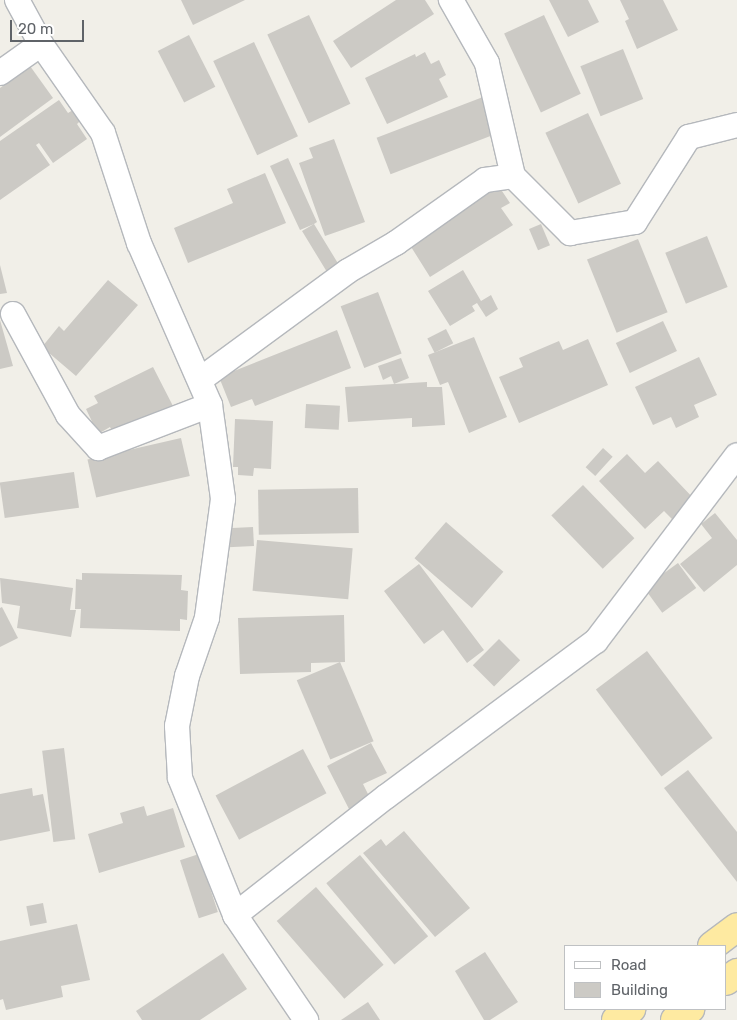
<!DOCTYPE html>
<html>
<head>
<meta charset="utf-8">
<style>
	body { margin:0 }
	#map { position:relative; width:737px; height:1020px; overflow:hidden; background:#f1efe8; font-family:Rubik,sans-serif }
	div>[style] { position:absolute }
	.building>* { inset:0; background:#cccac5; transform-origin:0 0 }
	.roads { filter:drop-shadow(1px 0 #b5b8bc) drop-shadow(-1px 0 #b5b8bc) drop-shadow(0 1px #b5b8bc) drop-shadow(0 -1px #b5b8bc) }
	.minor>* { height:24px; margin:-12px; padding:0 12px; transform-origin:12px; border-radius:12px; background:#fff }
	.trunk>* { height:28px; margin:-14px; padding:0 14px; transform-origin:14px; border-radius:14px; background:#feeaa1 }
	span { translate:-50% -50%; white-space:nowrap; text-align:center; line-height:1.15; -webkit-text-stroke:4px #fff; paint-order:stroke }
	.legend { position:absolute; left:564px; top:945px; width:162px; height:65px; box-sizing:border-box; background:#fff; border:1px solid #bfc1c3; margin:0; padding:6px 9px; list-style:none; font-size:15px; color:#5f6368 }
	.legend li { display:flex; align-items:center; gap:10px; height:25px }
	.legend b { width:25px; border:1px solid #bfc1c3 }
	.scale { position:absolute; left:10px; top:20px; width:74px; height:22px; box-sizing:border-box; border:2px solid #5f6368; border-top:0; padding-left:6px; font-size:15px; line-height:18px; white-space:nowrap; color:#5f6368; -webkit-text-stroke:4px #fff; paint-order:stroke }
</style>
</head>
<body>
<div id="map">
	<div class="building">
		<i style="clip-path:polygon(181px 0,245px 0,193px 25px)"></i>
		<i style="clip-path:polygon(396px 0,425px 0,434px 14px,351px 68px,333px 41px)"></i>
		<i style="clip-path:polygon(549px 0,588px 0,599px 22px,568px 37px)"></i>
		<i style="clip-path:polygon(620px 0,663px 0,678px 30px,637px 49px,625px 21px,629px 19px)"></i>
		<i style="left:309px;top:15px;width:98px;height:46px;rotate:65deg"></i>
		<i style="left:544px;top:15px;width:87px;height:44px;rotate:65deg"></i>
		<i style="left:189px;top:35px;width:58px;height:35px;rotate:63deg"></i>
		<i style="left:254px;top:42px;width:104px;height:45px;rotate:65deg"></i>
		<i style="left:623px;top:49px;width:54px;height:46px;rotate:68deg"></i>
		<i style="clip-path:polygon(425px 52px,431px 64px,439px 60px,446px 75px,439px 79px,448px 97px,387px 124px,365px 78px,415px 54px,416px 57px)"></i>
		<i style="clip-path:polygon(30px 66px,53px 98px,0 137px,0 88px)"></i>
		<i style="left:483px;top:97px;width:39px;height:114px;rotate:69deg"></i>
		<i style="clip-path:polygon(59px 100px,68px 113px,73px 110px,80px 121px,77px 124px,87px 139px,53px 163px,39px 143px,36px 145px,50px 165px,0 200px,0 141px)"></i>
		<i style="left:588px;top:113px;width:78px;height:47px;rotate:65deg"></i>
		<i style="clip-path:polygon(334px 139px,365px 222px,325px 236px,299px 163px,313px 158px,309px 148px)"></i>
		<i style="clip-path:polygon(288px 158px,317px 222px,314px 224px,339px 265px,327px 272px,302px 231px,314px 224px,300px 230px,270px 166px)"></i>
		<i style="clip-path:polygon(265px 173px,286px 223px,188px 263px,174px 228px,233px 203px,227px 189px)"></i>
		<i style="clip-path:polygon(498px 185px,510px 203px,501px 208px,513px 225px,430px 277px,408px 242px)"></i>
		<i style="left:541px;top:224px;width:23px;height:13px;rotate:67deg"></i>
		<i style="left:707px;top:236px;width:55px;height:45px;rotate:68deg"></i>
		<i style="left:638px;top:239px;width:79px;height:55px;rotate:68deg"></i>
		<i style="clip-path:polygon(0 265px,7px 293px,0 294px)"></i>
		<i style="clip-path:polygon(463px 270px,481px 301px,491px 295px,498px 309px,486px 317px,477px 303px,472px 306px,475px 311px,450px 326px,428px 291px)"></i>
		<i style="clip-path:polygon(108px 280px,138px 305px,76px 376px,42px 347px,59px 326px,64px 331px)"></i>
		<i style="left:378px;top:292px;width:66px;height:40px;rotate:69deg"></i>
		<i style="clip-path:polygon(0 320px,13px 366px,0 369px)"></i>
		<i style="left:663px;top:321px;width:33px;height:52px;rotate:65deg"></i>
		<i style="left:446px;top:329px;width:16px;height:21px;rotate:63deg"></i>
		<i style="clip-path:polygon(337px 330px,351px 368px,255px 406px,252px 399px,231px 407px,219px 377px)"></i>
		<i style="clip-path:polygon(474px 337px,507px 417px,469px 433px,448px 382px,440px 385px,428px 355px)"></i>
		<i style="clip-path:polygon(588px 339px,608px 385px,519px 423px,499px 377px,523px 367px,519px 358px,559px 341px,563px 350px)"></i>
		<i style="clip-path:polygon(699px 357px,717px 395px,694px 405px,699px 417px,676px 428px,671px 417px,653px 425px,635px 387px)"></i>
		<i style="clip-path:polygon(401px 358px,409px 378px,394px 384px,391px 376px,383px 380px,378px 366px)"></i>
		<i style="clip-path:polygon(153px 367px,174px 408px,115px 437px,110px 427px,98px 434px,86px 409px,98px 403px,94px 396px)"></i>
		<i style="clip-path:polygon(427px 382px,427px 387px,442px 387px,445px 425px,412px 427px,412px 418px,348px 422px,345px 387px)"></i>
		<i style="left:306px;top:404px;width:34px;height:24px;rotate:3deg"></i>
		<i style="clip-path:polygon(235px 419px,273px 421px,271px 469px,254px 468px,253px 476px,238px 475px,238px 467px,233px 467px)"></i>
		<i style="left:181px;top:438px;width:39px;height:96px;rotate:77deg"></i>
		<i style="left:603px;top:448px;width:13px;height:26px;rotate:42deg"></i>
		<i style="clip-path:polygon(627px 454px,645px 473px,658px 461px,696px 501px,674px 521px,664px 511px,645px 529px,599px 481px)"></i>
		<i style="left:74px;top:472px;width:36px;height:75px;rotate:82deg"></i>
		<i style="left:583px;top:485px;width:74px;height:44px;rotate:46deg"></i>
		<i style="left:358px;top:488px;width:45px;height:100px;rotate:89deg"></i>
		<i style="clip-path:polygon(715px 513px,737px 540px,737px 565px,704px 592px,680px 564px,712px 538px,701px 524px)"></i>
		<i style="left:446px;top:522px;width:76px;height:48px;rotate:41deg"></i>
		<i style="left:253px;top:527px;width:19px;height:26px;rotate:87deg"></i>
		<i style="left:257px;top:540px;width:96px;height:51px;rotate:5deg"></i>
		<i style="left:678px;top:563px;width:31px;height:42px;rotate:54deg"></i>
		<i style="clip-path:polygon(419px 564px,484px 650px,467px 663px,443px 630px,424px 644px,384px 591px)"></i>
		<i style="clip-path:polygon(82px 573px,182px 575px,181px 590px,188px 591px,187px 620px,180px 619px,180px 631px,80px 628px,81px 609px,75px 609px,76px 579px,82px 580px)"></i>
		<i style="clip-path:polygon(0 578px,73px 588px,70px 610px,76px 610px,71px 637px,17px 628px,20px 606px,2px 603px)"></i>
		<i style="clip-path:polygon(2px 607px,18px 638px,0 647px,0 608px)"></i>
		<i style="clip-path:polygon(344px 615px,345px 662px,311px 663px,311px 672px,240px 674px,238px 618px)"></i>
		<i style="left:499px;top:639px;width:30px;height:37px;rotate:45deg"></i>
		<i style="left:647px;top:651px;width:109px;height:64px;rotate:53deg"></i>
		<i style="left:340px;top:662px;width:86px;height:47px;rotate:67deg"></i>
		<i style="clip-path:polygon(371px 743px,387px 773px,363px 784px,370px 798px,349px 809px,327px 766px)"></i>
		<i style="left:64px;top:748px;width:92px;height:22px;rotate:83deg"></i>
		<i style="left:303px;top:749px;width:50px;height:99px;rotate:62deg"></i>
		<i style="clip-path:polygon(688px 770px,737px 832px,737px 882px,664px 788px)"></i>
		<i style="clip-path:polygon(32px 788px,33px 796px,43px 794px,50px 831px,0 841px,0 794px)"></i>
		<i style="clip-path:polygon(144px 806px,147px 816px,173px 808px,185px 847px,99px 873px,88px 834px,123px 823px,120px 813px)"></i>
		<i style="clip-path:polygon(404px 831px,470px 908px,435px 937px,363px 853px,381px 839px,386px 846px)"></i>
		<i style="left:199px;top:854px;width:61px;height:20px;rotate:72deg"></i>
		<i style="left:360px;top:855px;width:106px;height:44px;rotate:50deg"></i>
		<i style="left:316px;top:887px;width:103px;height:52px;rotate:49deg"></i>
		<i style="left:43px;top:903px;width:20px;height:17px;rotate:79deg"></i>
		<i style="clip-path:polygon(77px 924px,90px 980px,61px 986px,63px 997px,6px 1010px,3px 999px,0 1000px,0 941px)"></i>
		<i style="clip-path:polygon(485px 952px,518px 1002px,490px 1020px,484px 1020px,455px 971px)"></i>
		<i style="clip-path:polygon(223px 953px,247px 989px,200px 1020px,142px 1020px,136px 1011px)"></i>
		<i style="clip-path:polygon(368px 1002px,380px 1020px,341px 1020px)"></i>
	</div>
	<div class="roads">
		<div class="minor">
			<i style="left:17px;top:0;width:50px;rotate:61.4deg"></i>
			<i style="left:41px;top:44px;width:108px;rotate:55.1deg"></i>
			<i style="left:103px;top:133px;width:116px;rotate:71.9deg"></i>
			<i style="left:139px;top:243px;width:177px;rotate:66.3deg"></i>
			<i style="left:210px;top:405px;width:95px;rotate:82.1deg"></i>
			<i style="left:223px;top:499px;width:120px;rotate:97.7deg"></i>
			<i style="left:207px;top:618px;width:61px;rotate:109deg"></i>
			<i style="left:187px;top:676px;width:51px;rotate:101.3deg"></i>
			<i style="left:177px;top:726px;width:52px;rotate:86.7deg"></i>
			<i style="left:180px;top:778px;width:148px;rotate:68.1deg"></i>
			<i style="left:235px;top:915px;width:127px;rotate:55.9deg"></i>
			<i style="left:0;top:73px;width:50px;rotate:-35.3deg"></i>
			<i style="left:513px;top:176px;width:81px;rotate:45deg"></i>
			<i style="left:570px;top:233px;width:66px;rotate:-9.6deg"></i>
			<i style="left:635px;top:222px;width:101px;rotate:-57.6deg"></i>
			<i style="left:689px;top:137px;width:49px;rotate:-14deg"></i>
			<i style="left:13px;top:314px;width:115px;rotate:61.4deg"></i>
			<i style="left:68px;top:415px;width:45px;rotate:47.7deg"></i>
			<i style="left:98px;top:448px;width:120px;rotate:-21deg"></i>
			<i style="left:201px;top:379px;width:182px;rotate:-36.3deg"></i>
			<i style="left:348px;top:271px;width:56px;rotate:-30.3deg"></i>
			<i style="left:396px;top:243px;width:109px;rotate:-35.3deg"></i>
			<i style="left:485px;top:180px;width:28px;rotate:-8deg"></i>
			<i style="left:513px;top:176px;width:116px;rotate:-103deg"></i>
			<i style="left:487px;top:63px;width:73px;rotate:-119.7deg"></i>
			<i style="left:235px;top:915px;width:193px;rotate:-38.1deg"></i>
			<i style="left:387px;top:796px;width:260px;rotate:-36.6deg"></i>
			<i style="left:596px;top:641px;width:233px;rotate:-52.8deg"></i>
		</div>
		<div class="trunk">
			<i style="left:712px;top:946px;width:31px;rotate:-37deg"></i>
			<i style="left:726px;top:981px;width:14px;rotate:-36deg"></i>
			<i style="left:616px;top:1020px;width:19px;rotate:-36deg"></i>
			<i style="left:675px;top:1020px;width:19px;rotate:-36deg"></i>
		</div>
	</div>
	<ul class="legend">
	<li><b style="height:6px;background:#fff"></b>Road</li>
	<li><b style="height:14px;background:#cccac5"></b>Building</li>
	</ul>
	<div class="scale">20 m</div>
</div>
</body>
</html>
